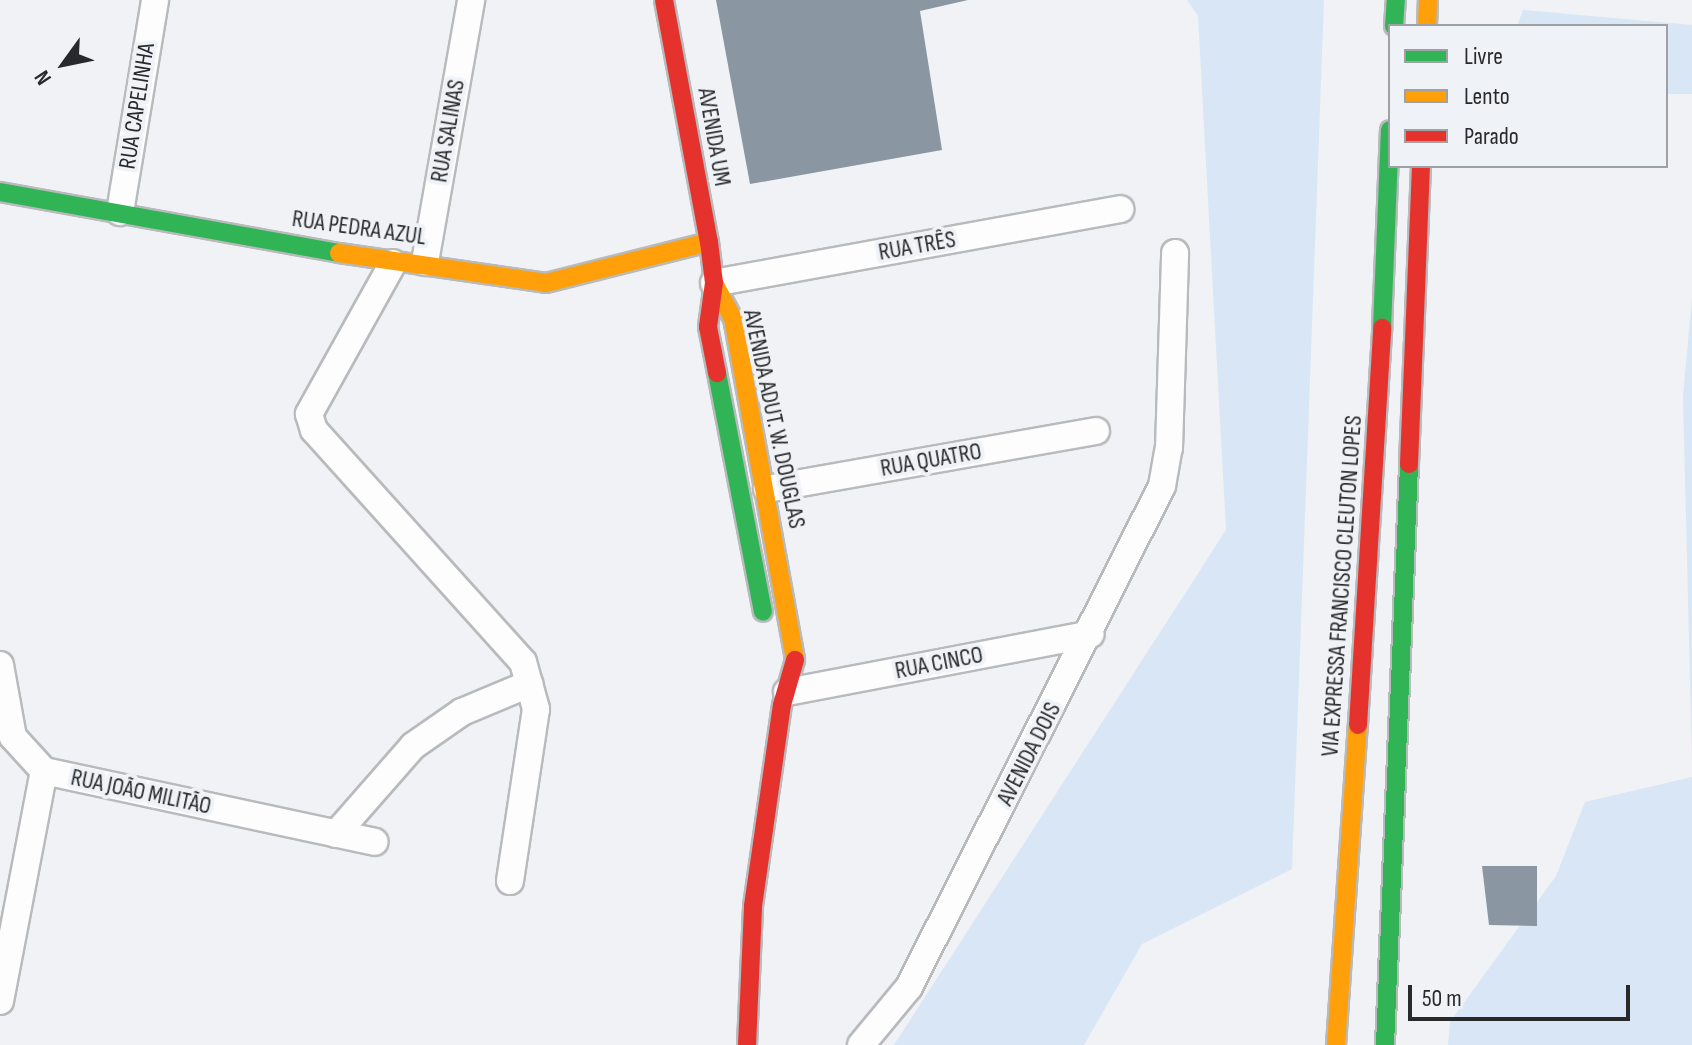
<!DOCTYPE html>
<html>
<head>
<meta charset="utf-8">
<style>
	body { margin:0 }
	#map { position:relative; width:1692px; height:1045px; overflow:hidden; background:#f0f2f5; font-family:"Sofia Sans Condensed",sans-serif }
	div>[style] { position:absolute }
	.green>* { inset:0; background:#d9e6f6 }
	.building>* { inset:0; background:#8a96a2 }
	.roads { filter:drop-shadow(2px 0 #b8babc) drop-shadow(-2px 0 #b8babc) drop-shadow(0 2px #b8babc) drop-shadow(0 -2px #b8babc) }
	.street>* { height:26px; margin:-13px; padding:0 13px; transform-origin:13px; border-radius:13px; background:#fdfdfe }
	.fast>* { height:18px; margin:-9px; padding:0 9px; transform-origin:9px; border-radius:9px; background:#30b455 }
	.slow>* { height:18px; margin:-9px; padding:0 9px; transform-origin:9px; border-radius:9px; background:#ff9f0a }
	.jam>* { height:18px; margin:-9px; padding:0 9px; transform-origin:9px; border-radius:9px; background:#e5322d }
	span { translate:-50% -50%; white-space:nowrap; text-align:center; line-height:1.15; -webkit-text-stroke:8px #eff2f6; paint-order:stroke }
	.street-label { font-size:24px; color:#28292b }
	.legend { position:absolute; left:1388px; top:24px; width:280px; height:144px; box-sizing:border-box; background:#eff2f6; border:2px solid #9fa2a5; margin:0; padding:10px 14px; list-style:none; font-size:24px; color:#28292b }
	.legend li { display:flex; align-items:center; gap:16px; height:40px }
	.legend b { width:40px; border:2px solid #9fa2a5 }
	.north { position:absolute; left:24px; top:24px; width:80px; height:80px; -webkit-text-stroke:6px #eff2f6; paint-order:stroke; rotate:237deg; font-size:22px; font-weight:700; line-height:32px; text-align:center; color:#28292b }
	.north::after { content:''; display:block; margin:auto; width:28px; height:36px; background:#28292b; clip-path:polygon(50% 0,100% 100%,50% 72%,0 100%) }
	.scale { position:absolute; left:1408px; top:985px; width:222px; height:36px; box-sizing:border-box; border:4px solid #28292b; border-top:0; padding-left:10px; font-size:24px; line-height:28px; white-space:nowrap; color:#28292b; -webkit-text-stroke:6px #eff2f6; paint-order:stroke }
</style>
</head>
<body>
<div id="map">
	<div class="green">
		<i style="clip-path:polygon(1187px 0,1324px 0,1292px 869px,1142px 944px,1084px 1045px,894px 1045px,1226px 530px,1198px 16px)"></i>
		<i style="clip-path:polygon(1523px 10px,1692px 25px,1692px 94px,1666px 94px,1666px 26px,1517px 26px)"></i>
		<i style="clip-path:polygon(1692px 298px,1692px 762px,1683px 396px)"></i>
		<i style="clip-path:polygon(1692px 777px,1692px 1045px,1448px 1045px,1450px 1022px,1556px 876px,1585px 802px)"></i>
	</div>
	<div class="building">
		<i style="clip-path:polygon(716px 0,968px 0,920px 11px,942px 150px,750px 184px)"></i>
		<i style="clip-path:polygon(1482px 866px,1537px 866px,1537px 926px,1489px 925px)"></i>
	</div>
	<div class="roads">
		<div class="street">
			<i style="left:120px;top:212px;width:215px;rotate:-80.6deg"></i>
			<i style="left:425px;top:262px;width:266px;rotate:-80deg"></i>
			<i style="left:393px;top:263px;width:173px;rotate:119.1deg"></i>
			<i style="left:309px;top:414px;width:17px;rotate:73deg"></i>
			<i style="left:314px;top:430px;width:312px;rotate:48deg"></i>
			<i style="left:523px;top:662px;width:49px;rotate:74.5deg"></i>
			<i style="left:536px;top:709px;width:174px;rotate:98.6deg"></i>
			<i style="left:714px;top:283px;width:413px;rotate:-10.3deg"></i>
			<i style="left:767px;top:489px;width:334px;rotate:-10deg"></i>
			<i style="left:0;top:665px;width:73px;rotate:79.8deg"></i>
			<i style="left:13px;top:737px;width:46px;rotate:47.6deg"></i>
			<i style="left:787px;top:692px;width:309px;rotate:-10.8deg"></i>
			<i style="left:336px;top:834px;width:117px;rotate:-48.8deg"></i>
			<i style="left:413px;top:746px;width:60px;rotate:-34.8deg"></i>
			<i style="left:462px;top:712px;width:73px;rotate:-22.7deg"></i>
			<i style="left:0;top:1001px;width:234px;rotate:-79.2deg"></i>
			<i style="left:44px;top:771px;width:338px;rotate:12.1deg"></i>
			<i style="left:861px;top:1045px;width:75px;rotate:-50.4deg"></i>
			<i style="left:909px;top:987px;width:561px;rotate:-63.21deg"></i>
			<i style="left:1162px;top:486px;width:39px;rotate:-80deg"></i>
			<i style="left:1169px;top:448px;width:195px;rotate:-88.2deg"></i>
		</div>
		<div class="fast">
			<i style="left:1394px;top:26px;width:26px;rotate:-86deg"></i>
			<i style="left:0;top:192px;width:344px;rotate:10.2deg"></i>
			<i style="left:1382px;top:328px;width:198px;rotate:-87.7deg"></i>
			<i style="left:717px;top:373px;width:243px;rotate:79.1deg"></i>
			<i style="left:1385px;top:1045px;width:581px;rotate:-87.63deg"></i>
		</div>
		<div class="slow">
			<i style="left:1427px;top:26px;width:26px;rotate:-88deg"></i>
			<i style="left:339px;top:253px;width:209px;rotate:8.2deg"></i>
			<i style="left:546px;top:283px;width:168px;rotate:-14.1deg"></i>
			<i style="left:714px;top:283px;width:40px;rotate:62deg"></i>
			<i style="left:733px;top:318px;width:348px;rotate:79.7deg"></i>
			<i style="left:1336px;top:1045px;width:321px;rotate:-86.1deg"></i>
		</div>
		<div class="jam">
			<i style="left:664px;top:0;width:246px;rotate:79.5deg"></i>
			<i style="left:709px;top:242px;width:41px;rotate:83deg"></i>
			<i style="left:714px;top:283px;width:44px;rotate:97.8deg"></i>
			<i style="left:708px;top:327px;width:47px;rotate:78.9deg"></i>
			<i style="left:1409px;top:464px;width:298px;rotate:-87.7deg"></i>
			<i style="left:1358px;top:725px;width:398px;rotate:-86.5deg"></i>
			<i style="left:747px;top:1045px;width:139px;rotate:-87.5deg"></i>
			<i style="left:753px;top:906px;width:203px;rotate:-81.8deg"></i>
			<i style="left:782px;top:705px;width:47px;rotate:-73.9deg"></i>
		</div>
	</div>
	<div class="street-label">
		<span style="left:137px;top:106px;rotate:-81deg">RUA CAPELINHA</span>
		<span style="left:448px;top:131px;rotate:-80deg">RUA SALINAS</span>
		<span style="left:714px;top:137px;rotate:80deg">AVENIDA UM</span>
		<span style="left:359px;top:228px;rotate:8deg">RUA PEDRA AZUL</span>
		<span style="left:917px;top:246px;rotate:-10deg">RUA TRÊS</span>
		<span style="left:774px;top:419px;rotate:78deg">AVENIDA ADUT. W. DOUGLAS</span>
		<span style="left:931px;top:460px;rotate:-10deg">RUA QUATRO</span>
		<span style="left:1342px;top:586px;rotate:-86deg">VIA EXPRESSA FRANCISCO CLEUTON LOPES</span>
		<span style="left:939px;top:663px;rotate:-11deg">RUA CINCO</span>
		<span style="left:1029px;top:754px;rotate:-63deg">AVENIDA DOIS</span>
		<span style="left:141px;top:792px;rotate:12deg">RUA JOÃO MILITÃO</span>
	</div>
	<ul class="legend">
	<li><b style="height:10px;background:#30b455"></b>Livre</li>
	<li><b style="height:10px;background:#ff9f0a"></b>Lento</li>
	<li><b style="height:10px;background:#e5322d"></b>Parado</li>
	</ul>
	<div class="north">N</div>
	<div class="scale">50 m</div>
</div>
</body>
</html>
